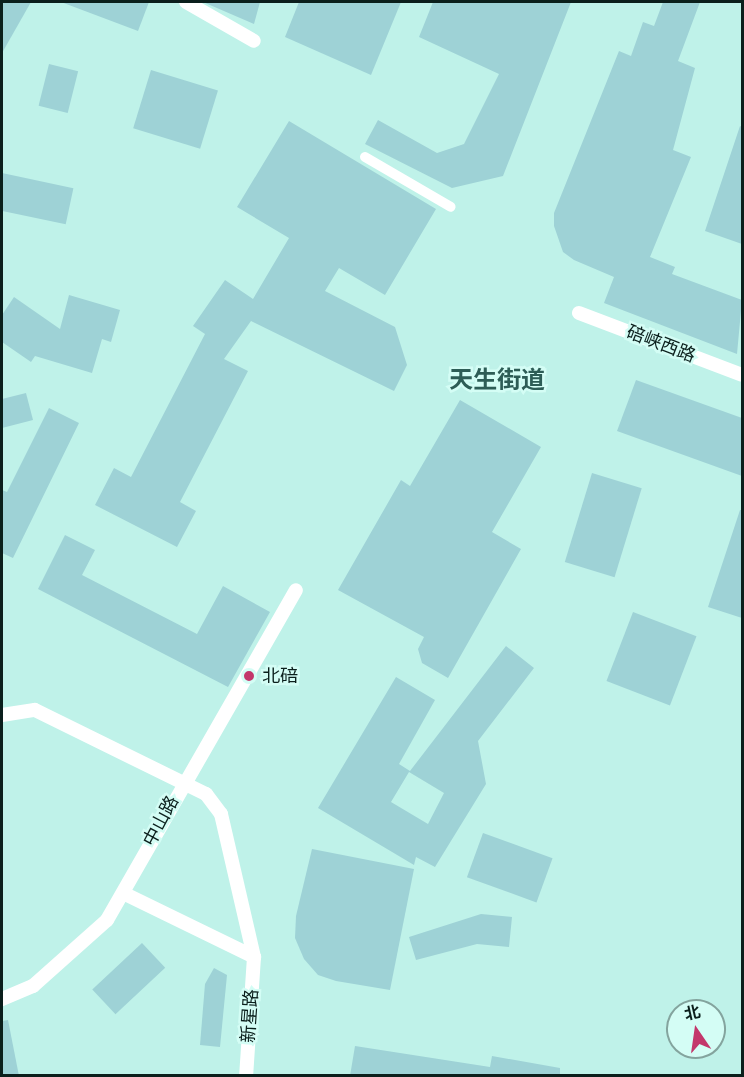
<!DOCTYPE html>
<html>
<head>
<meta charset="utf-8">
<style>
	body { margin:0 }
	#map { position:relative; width:744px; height:1077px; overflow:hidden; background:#bff2e9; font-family:"Roboto Condensed","Noto Sans SC",sans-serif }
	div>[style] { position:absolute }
	.building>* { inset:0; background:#9ed2d6; transform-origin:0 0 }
	.pedestrian>* { height:10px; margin:-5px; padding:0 5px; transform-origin:5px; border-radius:5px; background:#fff }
	.minor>* { height:14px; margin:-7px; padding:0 7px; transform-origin:7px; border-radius:7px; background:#fff }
	.dots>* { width:16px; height:16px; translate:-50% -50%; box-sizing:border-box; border:3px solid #d4fdf5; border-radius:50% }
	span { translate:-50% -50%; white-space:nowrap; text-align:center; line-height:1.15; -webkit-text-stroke:5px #d4fdf5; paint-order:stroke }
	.street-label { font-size:18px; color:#0b1f1c }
	.poi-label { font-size:18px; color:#0b1f1c }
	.left { translate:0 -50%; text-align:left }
	.district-label { font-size:24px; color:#2d5d56; font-weight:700 }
	.frame { position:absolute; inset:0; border:3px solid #0b1f1c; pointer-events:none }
	.north { position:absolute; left:666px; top:999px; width:60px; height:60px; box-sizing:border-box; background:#d4fdf5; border:2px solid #84a49e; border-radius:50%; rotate:347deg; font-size:16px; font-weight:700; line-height:24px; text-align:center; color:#0b1f1c }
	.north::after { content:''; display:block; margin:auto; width:21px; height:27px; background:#c3376b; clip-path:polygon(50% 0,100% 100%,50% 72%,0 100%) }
</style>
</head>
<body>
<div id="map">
	<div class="building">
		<i style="clip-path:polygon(2px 2px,31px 2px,2px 53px)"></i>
		<i style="clip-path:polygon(61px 2px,149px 2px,138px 31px)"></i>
		<i style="clip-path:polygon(203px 2px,260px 2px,254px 24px)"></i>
		<i style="clip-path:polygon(299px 2px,401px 2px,371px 75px,285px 37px)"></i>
		<i style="clip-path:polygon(433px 2px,571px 2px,503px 176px,452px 188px,365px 144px,378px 120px,437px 153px,464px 144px,499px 74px,419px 37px)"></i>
		<i style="clip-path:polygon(663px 2px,700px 2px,678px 61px,695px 68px,673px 150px,691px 157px,650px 257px,675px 267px,672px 274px,742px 300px,737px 354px,604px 303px,614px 277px,574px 260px,563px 252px,554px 226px,554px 213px,619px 51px,631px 56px,643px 22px,654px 26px)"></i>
		<i style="left:49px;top:64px;width:30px;height:43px;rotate:14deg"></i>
		<i style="left:151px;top:70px;width:70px;height:61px;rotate:17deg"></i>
		<i style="clip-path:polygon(289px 121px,436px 209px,385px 295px,339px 268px,325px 291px,395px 327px,407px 365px,394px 391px,251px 321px,224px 359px,248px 371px,180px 502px,196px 511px,177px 547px,95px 505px,114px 468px,131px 477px,205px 334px,193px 326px,225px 280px,253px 299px,289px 238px,237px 207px)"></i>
		<i style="clip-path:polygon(740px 126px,742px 127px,742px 244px,705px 231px)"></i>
		<i style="left:2px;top:173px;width:73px;height:37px;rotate:12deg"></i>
		<i style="clip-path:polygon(69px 295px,120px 310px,111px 342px,102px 339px,92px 373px,35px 356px,31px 362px,2px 342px,2px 315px,14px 297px,60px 329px)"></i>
		<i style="clip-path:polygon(636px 380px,742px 418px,742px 476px,617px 431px)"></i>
		<i style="clip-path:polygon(26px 393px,33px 420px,2px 428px,2px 399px)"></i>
		<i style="clip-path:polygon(460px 400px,541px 447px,492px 532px,521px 549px,448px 678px,422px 663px,418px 649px,424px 637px,338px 590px,401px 480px,410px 486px)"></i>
		<i style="clip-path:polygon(49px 408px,79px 423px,13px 558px,2px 553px,2px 490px,7px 492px)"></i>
		<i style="left:592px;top:473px;width:52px;height:93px;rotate:17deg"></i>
		<i style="clip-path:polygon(740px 510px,742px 510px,742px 618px,708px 607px)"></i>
		<i style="clip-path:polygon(65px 535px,95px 550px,82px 575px,197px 634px,223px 586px,270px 612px,228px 687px,38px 589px)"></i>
		<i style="left:633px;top:612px;width:68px;height:74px;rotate:21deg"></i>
		<i style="clip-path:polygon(evenodd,506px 646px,534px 668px,478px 741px,486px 784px,435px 867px,416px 857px,414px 865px,318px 808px,396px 677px,435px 700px,399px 764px,410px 771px,506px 646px,409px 772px,444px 793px,428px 824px,391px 802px,409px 772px)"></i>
		<i style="left:483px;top:833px;width:74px;height:47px;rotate:20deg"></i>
		<i style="clip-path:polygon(312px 849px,414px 869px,390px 990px,336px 981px,318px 975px,304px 959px,295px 938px,296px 916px)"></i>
		<i style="clip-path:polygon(481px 914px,512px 917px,509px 947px,477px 944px,416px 960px,409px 937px)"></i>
		<i style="left:142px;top:943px;width:34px;height:68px;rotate:47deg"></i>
		<i style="clip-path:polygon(214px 968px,227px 975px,220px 1047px,200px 1045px,205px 984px)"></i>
		<i style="clip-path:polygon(8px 1020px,19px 1076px,2px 1076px,2px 1021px)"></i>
		<i style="clip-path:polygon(355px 1046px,490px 1067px,492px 1056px,560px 1068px,560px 1076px,350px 1076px)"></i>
	</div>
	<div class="pedestrian">
		<i style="left:365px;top:157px;width:99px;rotate:30.2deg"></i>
	</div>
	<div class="minor">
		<i style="left:186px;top:2px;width:78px;rotate:29.8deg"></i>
		<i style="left:579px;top:313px;width:174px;rotate:20.8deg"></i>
		<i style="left:2px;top:715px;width:33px;rotate:-9deg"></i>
		<i style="left:35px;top:710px;width:191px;rotate:26.2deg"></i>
		<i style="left:206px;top:794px;width:25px;rotate:53deg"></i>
		<i style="left:221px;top:814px;width:147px;rotate:77deg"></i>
		<i style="left:254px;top:957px;width:119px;rotate:93.8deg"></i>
		<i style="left:123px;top:893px;width:146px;rotate:26deg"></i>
		<i style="left:2px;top:999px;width:34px;rotate:-23deg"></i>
		<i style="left:33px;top:986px;width:99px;rotate:-41.7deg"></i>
		<i style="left:107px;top:920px;width:380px;rotate:-60.2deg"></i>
	</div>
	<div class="dots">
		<i style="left:249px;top:676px;background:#c3376b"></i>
	</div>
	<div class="street-label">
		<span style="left:661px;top:344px;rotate:21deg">碚峡西路</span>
		<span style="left:161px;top:821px;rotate:-62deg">中山路</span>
		<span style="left:250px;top:1016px;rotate:-86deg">新星路</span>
	</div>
	<div class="poi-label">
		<span class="left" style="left:262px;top:676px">北碚</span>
	</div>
	<div class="district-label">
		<span style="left:497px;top:381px">天生街道</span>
	</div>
	<div class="frame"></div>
	<div class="north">北</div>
</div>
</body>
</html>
